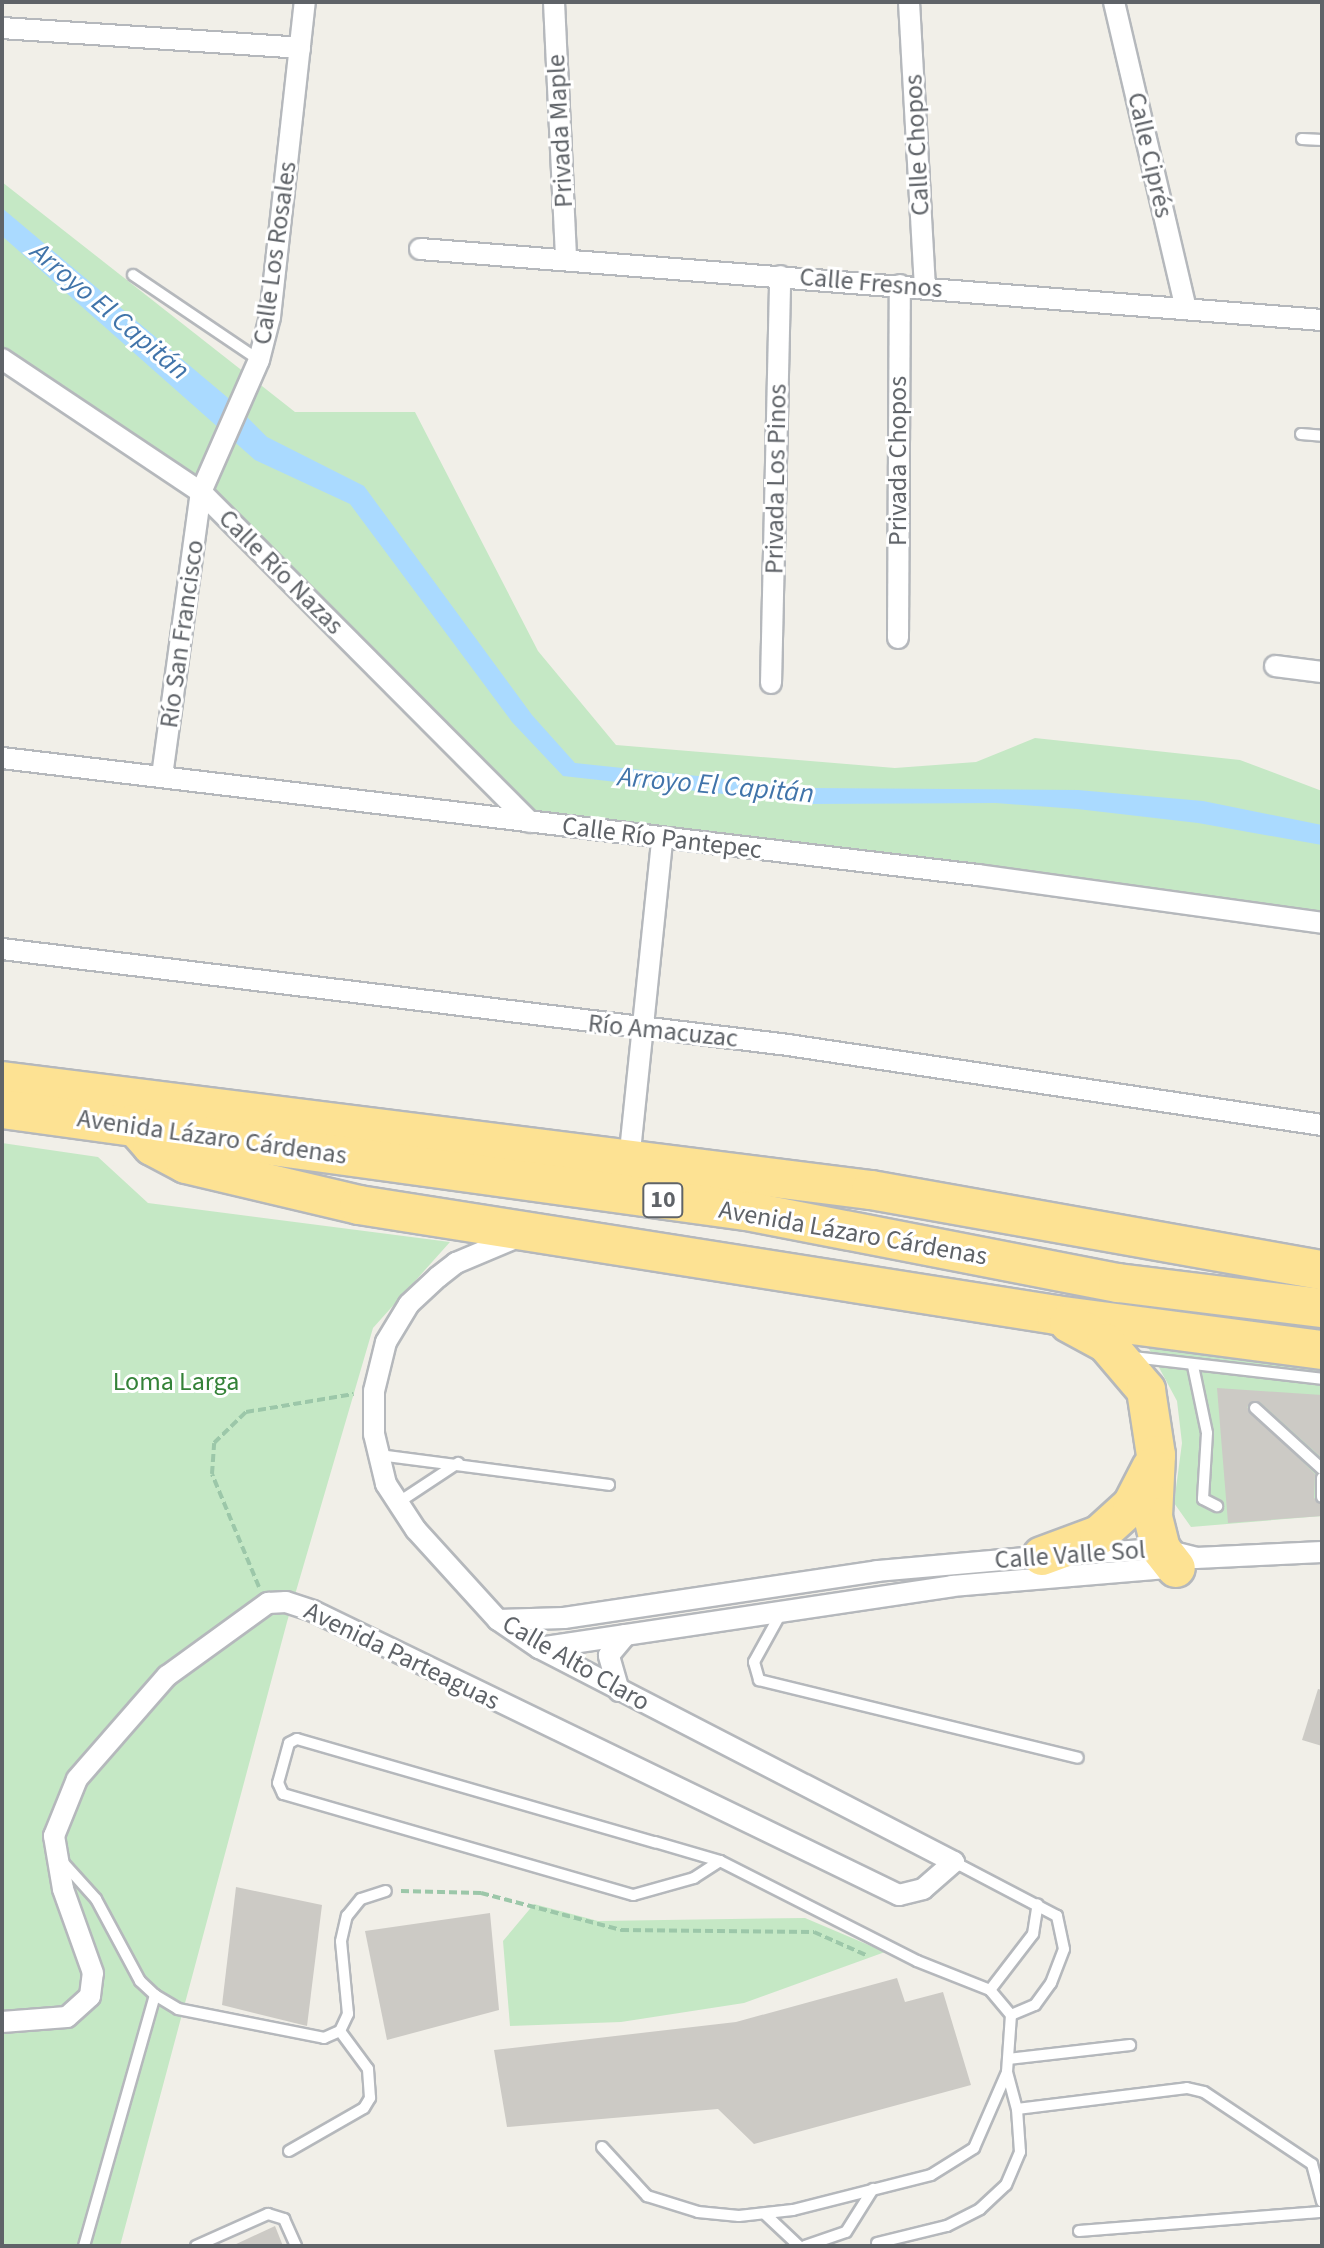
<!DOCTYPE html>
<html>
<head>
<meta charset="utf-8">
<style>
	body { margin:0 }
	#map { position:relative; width:1324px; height:2248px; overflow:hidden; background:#f1efe8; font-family:"Source Sans 3",sans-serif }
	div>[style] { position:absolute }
	.green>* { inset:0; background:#c5e8c5 }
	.water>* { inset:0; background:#aadaff }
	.building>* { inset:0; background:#cccac5 }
	.path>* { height:4px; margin-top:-2px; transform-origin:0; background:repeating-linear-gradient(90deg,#9cc7a9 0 8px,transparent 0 12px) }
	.roads { filter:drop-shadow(2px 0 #b5b8bc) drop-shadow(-2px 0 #b5b8bc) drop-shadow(0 2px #b5b8bc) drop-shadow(0 -2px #b5b8bc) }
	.lane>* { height:10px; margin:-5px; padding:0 5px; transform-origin:5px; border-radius:5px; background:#fff }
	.street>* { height:20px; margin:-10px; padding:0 10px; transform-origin:10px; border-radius:10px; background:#fff }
	.highway>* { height:38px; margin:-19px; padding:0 19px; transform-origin:19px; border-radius:19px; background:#fde293 }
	span { translate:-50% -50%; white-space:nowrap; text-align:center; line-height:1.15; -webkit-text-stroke:6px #fff; paint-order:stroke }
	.shield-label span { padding:2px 6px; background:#fff; border:2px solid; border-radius:6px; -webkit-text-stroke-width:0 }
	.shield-label { font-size:24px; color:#5f6368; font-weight:700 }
	.street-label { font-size:26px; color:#5f6368 }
	.park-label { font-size:26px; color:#348238 }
	.water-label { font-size:28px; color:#4174aa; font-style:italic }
	.frame { position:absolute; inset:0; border:4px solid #5f6368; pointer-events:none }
</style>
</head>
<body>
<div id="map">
	<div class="green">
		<i style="clip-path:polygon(2px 182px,295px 412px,415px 412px,538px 651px,616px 745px,895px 768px,976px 762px,1035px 738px,1240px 760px,1322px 791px,1322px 924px,530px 822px,201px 492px,2px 359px)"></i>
		<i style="clip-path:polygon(2px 1143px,98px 1157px,148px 1203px,450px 1242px,373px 1328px,287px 1622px,120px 2246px,2px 2246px)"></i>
		<i style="clip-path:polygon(1148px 1347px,1322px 1364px,1322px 1516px,1191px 1527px,1174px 1503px,1182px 1443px,1177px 1401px)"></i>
		<i style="clip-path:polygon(534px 1904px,598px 1921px,805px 1918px,885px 1952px,744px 2003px,621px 2022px,510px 2026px,503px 1941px)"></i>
	</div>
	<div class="water">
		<i style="clip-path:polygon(2px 208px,227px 397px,267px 437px,364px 486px,532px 715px,575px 763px,812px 788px,1078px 790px,1203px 801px,1322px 825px,1322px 845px,1198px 823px,1077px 809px,996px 803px,812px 804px,563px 776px,512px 722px,350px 504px,255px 460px,2px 236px)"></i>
	</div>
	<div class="building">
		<i style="clip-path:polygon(1217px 1388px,1322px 1395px,1322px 1458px,1260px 1402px,1247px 1407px,1315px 1474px,1314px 1498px,1322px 1505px,1322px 1516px,1228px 1523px)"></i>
		<i style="clip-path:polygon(1318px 1689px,1322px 1690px,1322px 1746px,1302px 1740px)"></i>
		<i style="clip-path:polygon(236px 1887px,322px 1905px,307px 2026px,222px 2005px)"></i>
		<i style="clip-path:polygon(490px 1913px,499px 2010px,387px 2040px,365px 1931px)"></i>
		<i style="clip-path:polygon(897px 1978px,905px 2002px,943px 1992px,971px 2085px,754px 2144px,718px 2109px,507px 2127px,494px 2050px,736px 2022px)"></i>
		<i style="clip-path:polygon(275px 2226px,283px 2246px,232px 2246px)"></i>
	</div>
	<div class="path">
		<i style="left:259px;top:1587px;width:122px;rotate:-112.6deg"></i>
		<i style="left:212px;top:1474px;width:31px;rotate:-86deg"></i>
		<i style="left:214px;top:1443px;width:45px;rotate:-44.1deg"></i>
		<i style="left:246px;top:1412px;width:109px;rotate:-9.5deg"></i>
		<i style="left:401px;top:1891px;width:80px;rotate:1.4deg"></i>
		<i style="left:481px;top:1893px;width:145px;rotate:14.8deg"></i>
		<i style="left:621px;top:1930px;width:193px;rotate:0.6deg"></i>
		<i style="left:814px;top:1932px;width:57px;rotate:23.9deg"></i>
	</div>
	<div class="roads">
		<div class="lane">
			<i style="left:1302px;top:139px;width:20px;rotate:3deg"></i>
			<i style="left:133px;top:275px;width:152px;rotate:34deg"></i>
			<i style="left:1301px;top:434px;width:21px;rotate:5deg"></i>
			<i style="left:1133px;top:1357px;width:190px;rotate:6.6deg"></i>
			<i style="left:1193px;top:1366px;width:68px;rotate:78.2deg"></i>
			<i style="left:1207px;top:1433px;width:66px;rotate:93.5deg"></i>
			<i style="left:1203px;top:1499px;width:16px;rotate:27deg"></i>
			<i style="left:1255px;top:1408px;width:91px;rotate:42.3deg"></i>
			<i style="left:379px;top:1455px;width:232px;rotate:7.4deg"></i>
			<i style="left:1322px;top:1497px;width:19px;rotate:-90deg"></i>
			<i style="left:399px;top:1502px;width:71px;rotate:-33.5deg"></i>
			<i style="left:781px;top:1613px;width:56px;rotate:118.9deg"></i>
			<i style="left:754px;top:1662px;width:19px;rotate:74deg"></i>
			<i style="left:759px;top:1680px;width:328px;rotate:13.7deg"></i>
			<i style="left:60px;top:1859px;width:54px;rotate:48deg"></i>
			<i style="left:96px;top:1899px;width:93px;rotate:61.8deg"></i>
			<i style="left:140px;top:1981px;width:21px;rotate:43deg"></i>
			<i style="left:155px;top:1995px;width:27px;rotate:31deg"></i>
			<i style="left:178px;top:2009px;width:149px;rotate:11.2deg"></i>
			<i style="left:324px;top:2038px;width:17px;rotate:-24deg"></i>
			<i style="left:340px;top:2031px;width:19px;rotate:-65deg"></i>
			<i style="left:348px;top:2014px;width:73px;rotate:-95.5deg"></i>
			<i style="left:341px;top:1941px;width:26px;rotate:-77deg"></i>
			<i style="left:347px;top:1916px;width:22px;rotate:-51deg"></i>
			<i style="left:361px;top:1899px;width:26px;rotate:-18deg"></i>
			<i style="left:720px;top:1861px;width:31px;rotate:147deg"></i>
			<i style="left:694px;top:1878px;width:63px;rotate:164.4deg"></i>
			<i style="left:633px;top:1895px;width:364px;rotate:-163.9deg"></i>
			<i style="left:283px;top:1794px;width:12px;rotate:-114deg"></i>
			<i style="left:278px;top:1783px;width:41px;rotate:-74.6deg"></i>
			<i style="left:289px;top:1743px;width:9px;rotate:-27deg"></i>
			<i style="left:297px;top:1739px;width:373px;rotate:16.1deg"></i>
			<i style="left:655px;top:1842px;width:68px;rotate:16.3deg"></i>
			<i style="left:720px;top:1861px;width:221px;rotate:26.9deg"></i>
			<i style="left:917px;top:1961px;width:79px;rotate:21.7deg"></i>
			<i style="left:990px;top:1990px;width:33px;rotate:50deg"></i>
			<i style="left:1011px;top:2015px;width:26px;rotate:-23deg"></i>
			<i style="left:1035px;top:2005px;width:27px;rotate:-54deg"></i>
			<i style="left:1051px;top:1983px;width:36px;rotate:-69deg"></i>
			<i style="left:1064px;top:1949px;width:34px;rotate:-102deg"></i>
			<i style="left:1057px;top:1916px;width:116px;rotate:-152.3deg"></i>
			<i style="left:990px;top:1990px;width:71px;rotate:-52.5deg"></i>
			<i style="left:1033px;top:1934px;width:30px;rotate:-81deg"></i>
			<i style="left:1008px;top:2059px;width:123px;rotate:-6.5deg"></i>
			<i style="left:1007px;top:2072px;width:38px;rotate:75deg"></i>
			<i style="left:1017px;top:2109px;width:171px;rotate:-7deg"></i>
			<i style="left:1187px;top:2088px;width:17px;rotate:13deg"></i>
			<i style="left:1204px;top:2092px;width:130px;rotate:33.7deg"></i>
			<i style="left:1312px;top:2164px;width:39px;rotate:75deg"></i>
			<i style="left:602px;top:2147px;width:67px;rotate:47.4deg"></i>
			<i style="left:647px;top:2196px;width:53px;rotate:17.4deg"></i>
			<i style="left:698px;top:2212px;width:41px;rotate:5.6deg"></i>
			<i style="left:739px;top:2216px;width:54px;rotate:-6.3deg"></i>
			<i style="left:793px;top:2210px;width:142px;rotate:-14.2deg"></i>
			<i style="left:931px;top:2175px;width:51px;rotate:-32.1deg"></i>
			<i style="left:974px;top:2148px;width:83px;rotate:-66.5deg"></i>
			<i style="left:1007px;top:2072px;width:57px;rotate:-86deg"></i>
			<i style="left:289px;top:2151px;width:86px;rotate:-29.8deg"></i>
			<i style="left:364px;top:2108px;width:12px;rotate:-59deg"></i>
			<i style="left:370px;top:2098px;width:29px;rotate:-94deg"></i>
			<i style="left:368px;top:2069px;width:47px;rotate:-126.4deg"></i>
			<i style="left:766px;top:2215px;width:45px;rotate:43.2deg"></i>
			<i style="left:1079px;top:2231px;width:244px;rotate:-4.5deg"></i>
			<i style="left:877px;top:2243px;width:72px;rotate:-13.7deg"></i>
			<i style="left:947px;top:2226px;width:37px;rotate:-27deg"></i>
			<i style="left:980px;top:2209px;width:35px;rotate:-43deg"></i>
			<i style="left:1006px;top:2185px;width:36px;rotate:-67deg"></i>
			<i style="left:1020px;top:2152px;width:43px;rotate:-94deg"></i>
			<i style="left:84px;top:2246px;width:261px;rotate:-74.2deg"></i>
			<i style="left:196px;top:2246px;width:79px;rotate:-24deg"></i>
			<i style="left:268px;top:2214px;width:17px;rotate:17deg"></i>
			<i style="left:284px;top:2219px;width:30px;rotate:66deg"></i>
			<i style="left:805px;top:2246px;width:43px;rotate:-18.9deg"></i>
			<i style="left:846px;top:2232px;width:51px;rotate:-57.9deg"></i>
		</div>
		<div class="street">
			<i style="left:554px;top:2px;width:257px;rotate:87.3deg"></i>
			<i style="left:909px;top:2px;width:285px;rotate:86.8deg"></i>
			<i style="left:1114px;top:2px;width:315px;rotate:76.8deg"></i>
			<i style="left:2px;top:28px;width:299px;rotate:3.8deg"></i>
			<i style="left:420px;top:249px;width:905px;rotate:4.5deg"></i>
			<i style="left:2px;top:359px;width:239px;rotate:33.8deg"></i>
			<i style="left:201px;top:492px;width:466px;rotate:45.1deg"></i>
			<i style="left:898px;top:638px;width:353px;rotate:-89.7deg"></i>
			<i style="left:1275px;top:666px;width:47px;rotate:7.3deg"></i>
			<i style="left:771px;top:683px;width:407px;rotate:-88.7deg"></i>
			<i style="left:2px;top:758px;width:983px;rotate:6.84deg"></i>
			<i style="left:978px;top:875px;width:347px;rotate:7.9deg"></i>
			<i style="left:162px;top:776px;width:287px;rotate:-82.2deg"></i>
			<i style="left:201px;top:492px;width:144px;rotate:-66.3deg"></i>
			<i style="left:259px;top:360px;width:44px;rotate:-75.7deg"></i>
			<i style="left:270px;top:317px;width:317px;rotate:-83.7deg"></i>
			<i style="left:2px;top:949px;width:792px;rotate:6.96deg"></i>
			<i style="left:788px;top:1045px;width:540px;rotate:8.52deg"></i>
			<i style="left:629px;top:1161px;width:323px;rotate:-84.1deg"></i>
			<i style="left:1081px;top:1554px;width:80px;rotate:-3.6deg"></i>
			<i style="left:1161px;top:1549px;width:36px;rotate:14deg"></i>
			<i style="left:1196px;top:1558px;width:126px;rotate:-2.7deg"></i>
			<i style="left:498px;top:1620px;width:66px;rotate:-1.7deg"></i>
			<i style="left:564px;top:1618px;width:317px;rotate:-8.5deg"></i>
			<i style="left:877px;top:1571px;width:173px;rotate:-5deg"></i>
			<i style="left:539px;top:1648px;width:88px;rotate:-8.5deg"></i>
			<i style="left:619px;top:1691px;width:37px;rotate:-106deg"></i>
			<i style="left:609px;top:1655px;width:26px;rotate:-50deg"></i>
			<i style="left:626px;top:1635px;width:330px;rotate:-8.5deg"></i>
			<i style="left:952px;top:1586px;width:227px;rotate:-4.8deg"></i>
			<i style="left:2px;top:2022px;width:65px;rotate:-4.4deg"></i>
			<i style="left:67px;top:2017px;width:31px;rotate:-42deg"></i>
			<i style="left:90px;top:1996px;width:23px;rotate:-83deg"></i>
			<i style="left:93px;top:1973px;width:89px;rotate:-109.7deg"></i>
			<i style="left:63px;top:1889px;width:54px;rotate:-99.6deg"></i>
			<i style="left:54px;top:1836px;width:61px;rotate:-68deg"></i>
			<i style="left:77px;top:1779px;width:137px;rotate:-48.9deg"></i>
			<i style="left:167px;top:1676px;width:125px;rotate:-35.9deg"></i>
			<i style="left:268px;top:1603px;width:18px;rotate:-3deg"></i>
			<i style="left:286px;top:1602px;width:28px;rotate:18deg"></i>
			<i style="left:313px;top:1611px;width:651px;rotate:25.86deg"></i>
			<i style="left:899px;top:1895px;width:25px;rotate:-14deg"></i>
			<i style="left:923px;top:1889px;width:41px;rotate:-41.1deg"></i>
			<i style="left:954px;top:1862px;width:467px;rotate:-152.7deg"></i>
			<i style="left:539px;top:1648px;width:50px;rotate:-145.7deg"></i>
			<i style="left:498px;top:1620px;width:122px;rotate:-132.3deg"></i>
			<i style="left:416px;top:1530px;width:55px;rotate:-123.1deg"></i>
			<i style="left:386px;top:1484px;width:51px;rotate:-103.5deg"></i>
			<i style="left:374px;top:1434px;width:43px;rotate:-90deg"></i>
			<i style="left:374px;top:1391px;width:50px;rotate:-76.2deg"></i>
			<i style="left:386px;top:1342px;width:44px;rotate:-58.8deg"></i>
			<i style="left:409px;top:1304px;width:40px;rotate:-43deg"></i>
			<i style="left:438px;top:1277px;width:23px;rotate:-38deg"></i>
			<i style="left:456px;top:1263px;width:67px;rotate:-22.8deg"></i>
		</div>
		<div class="highway">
			<i style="left:2px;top:1081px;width:876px;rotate:7.15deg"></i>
			<i style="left:871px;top:1190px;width:458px;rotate:10.1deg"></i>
			<i style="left:2px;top:1109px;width:752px;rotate:7.8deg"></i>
			<i style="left:747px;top:1211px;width:378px;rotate:11deg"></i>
			<i style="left:1118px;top:1283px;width:206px;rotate:7deg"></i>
			<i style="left:133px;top:1124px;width:29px;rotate:49deg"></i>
			<i style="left:152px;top:1146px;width:38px;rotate:28deg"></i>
			<i style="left:186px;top:1164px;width:178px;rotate:13.3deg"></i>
			<i style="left:359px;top:1205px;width:706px;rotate:8.97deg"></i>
			<i style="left:1056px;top:1315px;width:268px;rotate:7.5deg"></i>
			<i style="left:1069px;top:1323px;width:42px;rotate:28.4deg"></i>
			<i style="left:1106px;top:1343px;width:62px;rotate:49.6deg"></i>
			<i style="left:1146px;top:1390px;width:66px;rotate:81.3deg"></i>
			<i style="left:1156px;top:1455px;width:62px;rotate:92.8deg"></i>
			<i style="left:1153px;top:1517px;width:33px;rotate:76deg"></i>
			<i style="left:1161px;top:1549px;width:24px;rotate:52deg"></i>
			<i style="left:1042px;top:1556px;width:61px;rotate:-20.2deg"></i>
			<i style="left:1099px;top:1535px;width:45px;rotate:-42.3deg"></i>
			<i style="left:1132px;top:1505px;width:42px;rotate:-62.8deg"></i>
		</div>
	</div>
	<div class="shield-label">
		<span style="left:663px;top:1200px">10</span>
	</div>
	<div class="street-label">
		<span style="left:560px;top:131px;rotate:-93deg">Privada Maple</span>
		<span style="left:917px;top:145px;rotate:-93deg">Calle Chopos</span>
		<span style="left:1150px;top:155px;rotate:77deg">Calle Ciprés</span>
		<span style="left:275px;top:253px;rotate:-82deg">Calle Los Rosales</span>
		<span style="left:871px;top:283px;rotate:5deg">Calle Fresnos</span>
		<span style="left:898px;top:461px;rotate:-90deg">Privada Chopos</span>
		<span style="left:776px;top:479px;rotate:-89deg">Privada Los Pinos</span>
		<span style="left:281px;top:572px;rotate:45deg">Calle Río Nazas</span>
		<span style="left:182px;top:634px;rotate:-82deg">Río San Francisco</span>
		<span style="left:662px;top:838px;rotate:7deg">Calle Río Pantepec</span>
		<span style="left:663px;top:1031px;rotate:6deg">Río Amacuzac</span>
		<span style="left:212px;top:1137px;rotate:8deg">Avenida Lázaro Cárdenas</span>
		<span style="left:853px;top:1233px;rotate:10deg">Avenida Lázaro Cárdenas</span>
		<span style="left:1070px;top:1555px;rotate:-4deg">Calle Valle Sol</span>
		<span style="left:402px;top:1656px;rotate:26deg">Avenida Parteaguas</span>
		<span style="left:576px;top:1663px;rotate:30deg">Calle Alto Claro</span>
	</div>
	<div class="park-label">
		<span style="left:176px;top:1382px">Loma Larga</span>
	</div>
	<div class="water-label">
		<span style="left:110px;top:311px;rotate:40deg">Arroyo El Capitán</span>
		<span style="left:716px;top:785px;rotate:5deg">Arroyo El Capitán</span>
	</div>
	<div class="frame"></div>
</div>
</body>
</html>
